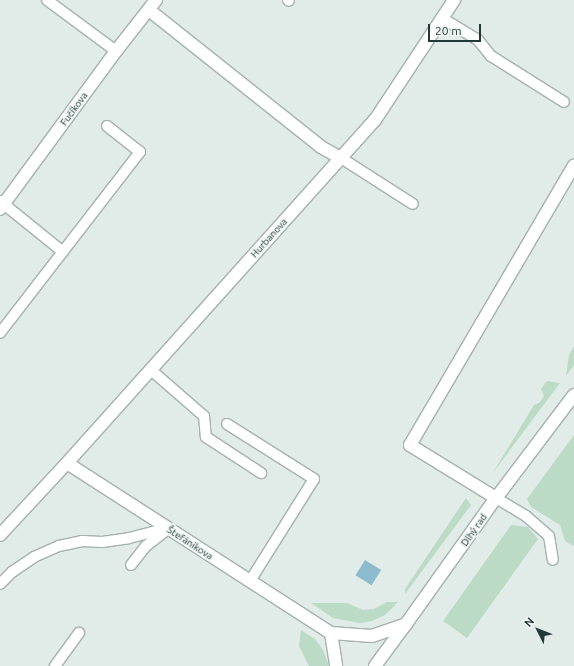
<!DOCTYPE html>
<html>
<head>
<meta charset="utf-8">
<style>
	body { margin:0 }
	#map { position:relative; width:574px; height:666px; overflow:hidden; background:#e1ebe7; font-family:Ubuntu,sans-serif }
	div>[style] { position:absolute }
	.green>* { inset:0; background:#bbdbc7 }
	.water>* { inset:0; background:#8bbbcd; transform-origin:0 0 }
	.roads { filter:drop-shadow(1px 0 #a4b2af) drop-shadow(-1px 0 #a4b2af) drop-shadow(0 1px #a4b2af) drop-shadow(0 -1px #a4b2af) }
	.lane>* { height:10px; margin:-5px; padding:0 5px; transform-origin:5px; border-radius:5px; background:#fff }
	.street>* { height:12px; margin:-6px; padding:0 6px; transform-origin:6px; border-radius:6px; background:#fff }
	.secondary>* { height:12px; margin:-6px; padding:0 6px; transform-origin:6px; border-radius:6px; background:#fff }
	span { translate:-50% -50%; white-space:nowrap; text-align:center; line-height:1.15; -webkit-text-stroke:3.5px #f1f7f5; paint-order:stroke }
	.street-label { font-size:10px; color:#223a37 }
	.north { position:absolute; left:518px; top:610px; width:40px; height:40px; -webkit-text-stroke:3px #f1f7f5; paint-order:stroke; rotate:312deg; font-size:11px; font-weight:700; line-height:16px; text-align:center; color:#223a37 }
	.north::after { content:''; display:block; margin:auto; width:14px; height:18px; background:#223a37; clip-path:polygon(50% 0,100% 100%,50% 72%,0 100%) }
	.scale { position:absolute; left:428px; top:24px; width:53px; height:18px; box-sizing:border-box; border:2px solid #223a37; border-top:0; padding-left:5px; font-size:12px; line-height:14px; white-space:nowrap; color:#223a37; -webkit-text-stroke:3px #f1f7f5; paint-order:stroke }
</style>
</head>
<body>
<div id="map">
	<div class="green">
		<i style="clip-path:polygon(574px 346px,574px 365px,566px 376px,569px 355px)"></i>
		<i style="clip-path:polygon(547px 381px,560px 383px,492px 474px,534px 405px,540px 402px,544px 396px,541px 389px)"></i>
		<i style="clip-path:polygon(574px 435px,574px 546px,565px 541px,560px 525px,531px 507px,527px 499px)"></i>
		<i style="clip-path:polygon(466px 498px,471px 505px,405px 594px,405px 589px)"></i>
		<i style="clip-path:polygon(511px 525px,528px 527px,538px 539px,467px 638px,443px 621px)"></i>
		<i style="clip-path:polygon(387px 602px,398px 602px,385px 615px,372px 621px,360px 623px,333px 618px,311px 603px,347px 603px,363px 610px,374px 609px)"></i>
		<i style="clip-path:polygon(301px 630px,315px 639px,323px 650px,329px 666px,309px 666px,299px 646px)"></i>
	</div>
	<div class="water">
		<i style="left:365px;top:560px;width:19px;height:18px;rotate:32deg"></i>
	</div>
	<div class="roads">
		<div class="lane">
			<i style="left:47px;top:0;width:86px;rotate:36.5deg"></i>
			<i style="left:288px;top:0;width:1px;rotate:45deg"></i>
			<i style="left:442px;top:18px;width:42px;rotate:31.4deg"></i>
			<i style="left:478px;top:40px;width:21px;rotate:51deg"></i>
			<i style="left:491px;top:56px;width:86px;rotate:32.2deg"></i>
			<i style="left:341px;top:158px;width:85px;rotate:32.6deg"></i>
			<i style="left:0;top:201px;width:81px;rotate:39deg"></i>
			<i style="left:0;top:333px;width:229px;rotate:-52.3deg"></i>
			<i style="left:140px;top:152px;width:42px;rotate:-141.8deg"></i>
			<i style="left:151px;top:370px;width:70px;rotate:41deg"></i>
			<i style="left:204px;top:416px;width:21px;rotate:85deg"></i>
			<i style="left:206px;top:437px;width:66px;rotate:33.2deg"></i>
			<i style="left:227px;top:424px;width:103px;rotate:32.3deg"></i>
			<i style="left:314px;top:479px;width:120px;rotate:122.1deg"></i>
			<i style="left:496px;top:498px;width:35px;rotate:31deg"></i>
			<i style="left:526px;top:516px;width:30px;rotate:41deg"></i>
			<i style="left:549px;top:536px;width:24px;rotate:81deg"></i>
			<i style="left:131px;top:565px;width:24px;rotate:-52deg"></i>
			<i style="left:146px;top:546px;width:24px;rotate:-38deg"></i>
			<i style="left:0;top:584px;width:17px;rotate:-45deg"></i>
			<i style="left:12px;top:572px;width:27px;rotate:-34deg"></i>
			<i style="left:34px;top:557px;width:27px;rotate:-24deg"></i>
			<i style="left:59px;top:546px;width:24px;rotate:-12deg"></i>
			<i style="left:82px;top:541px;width:20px;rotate:3deg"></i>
			<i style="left:102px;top:542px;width:27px;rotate:-8deg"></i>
			<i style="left:129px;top:538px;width:40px;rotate:-14.4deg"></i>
			<i style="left:55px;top:666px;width:41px;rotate:-54deg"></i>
		</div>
		<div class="street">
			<i style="left:149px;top:10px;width:220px;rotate:38.5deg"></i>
			<i style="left:321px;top:147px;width:23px;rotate:29deg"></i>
			<i style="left:0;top:209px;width:196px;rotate:-53.7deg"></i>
			<i style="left:116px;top:51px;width:65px;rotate:-51.9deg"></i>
			<i style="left:67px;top:463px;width:461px;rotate:-48.1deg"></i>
			<i style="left:375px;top:120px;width:144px;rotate:-56.6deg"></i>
			<i style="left:496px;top:498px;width:101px;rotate:-148.4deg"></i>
			<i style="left:410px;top:445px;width:324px;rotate:-59.6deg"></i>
			<i style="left:331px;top:633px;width:33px;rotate:81deg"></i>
			<i style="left:375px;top:666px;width:52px;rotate:-53.6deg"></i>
		</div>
		<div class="secondary">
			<i style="left:0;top:535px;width:98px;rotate:-47.1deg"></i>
			<i style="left:67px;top:463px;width:314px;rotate:32.8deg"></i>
			<i style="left:331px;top:633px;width:41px;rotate:4.2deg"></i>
			<i style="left:372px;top:636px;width:36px;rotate:-19deg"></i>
			<i style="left:406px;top:624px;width:155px;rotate:-54.5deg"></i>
			<i style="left:496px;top:498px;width:129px;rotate:-52.9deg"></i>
		</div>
	</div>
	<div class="street-label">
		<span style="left:74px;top:109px;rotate:-54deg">Fučíkova</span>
		<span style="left:269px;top:238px;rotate:-48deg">Hurbanova</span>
		<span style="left:474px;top:530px;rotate:-55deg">Dlhý rad</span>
		<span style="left:190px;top:543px;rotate:33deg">Štefánikova</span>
	</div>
	<div class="north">N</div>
	<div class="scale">20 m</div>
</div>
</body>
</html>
